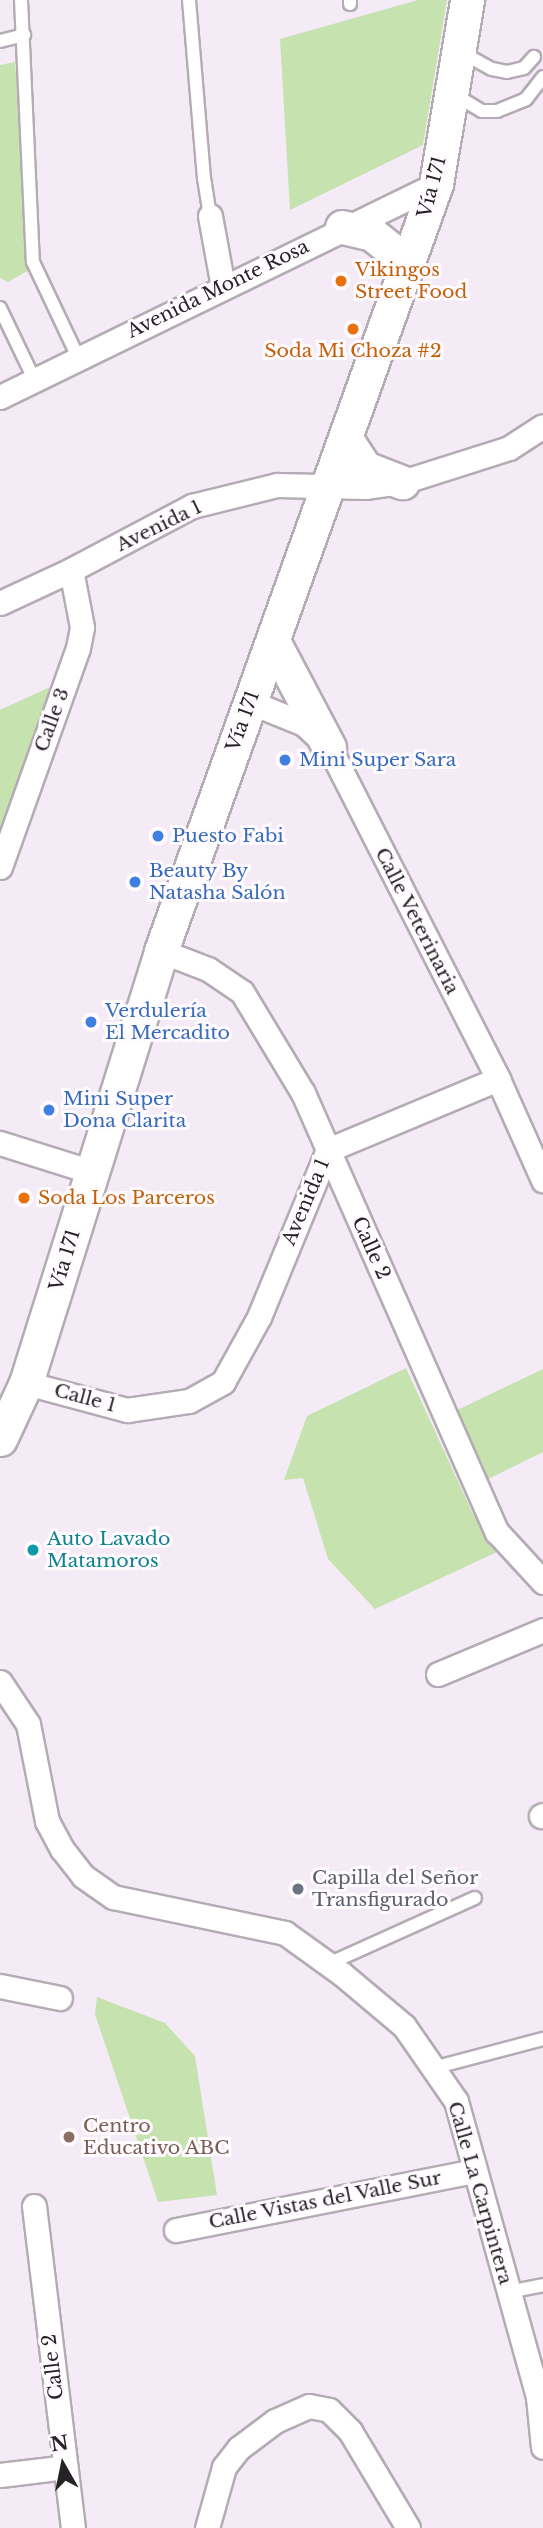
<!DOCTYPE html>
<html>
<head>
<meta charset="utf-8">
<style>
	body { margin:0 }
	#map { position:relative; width:543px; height:2528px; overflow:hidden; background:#f5ebf6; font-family:"Libre Baskerville",serif }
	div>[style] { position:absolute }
	.green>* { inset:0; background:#c6e2af }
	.roads { filter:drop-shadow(2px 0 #b5abb5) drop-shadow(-2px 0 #b5abb5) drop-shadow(0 2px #b5abb5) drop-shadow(0 -2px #b5abb5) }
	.lane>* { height:12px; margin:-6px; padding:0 6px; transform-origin:6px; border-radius:6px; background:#fff }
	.street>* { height:23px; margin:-11.5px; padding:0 11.5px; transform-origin:11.5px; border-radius:11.5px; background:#fff }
	.secondary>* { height:33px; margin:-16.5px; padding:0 16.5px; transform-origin:16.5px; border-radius:16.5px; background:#fff }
	.dots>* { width:19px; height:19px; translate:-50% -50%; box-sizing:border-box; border:4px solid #fffbff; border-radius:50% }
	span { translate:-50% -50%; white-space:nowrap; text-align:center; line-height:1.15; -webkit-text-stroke:6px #fffbff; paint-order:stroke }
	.street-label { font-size:19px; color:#262226 }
	.food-label { font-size:19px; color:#c56008 }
	.left { translate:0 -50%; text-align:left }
	.shop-label { font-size:19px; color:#366cbe }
	.culture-label { font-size:19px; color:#0d838f }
	.worship-label { font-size:19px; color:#5b616d }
	.education-label { font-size:19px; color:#785e54 }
	.north { position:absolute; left:28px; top:2430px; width:70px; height:70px; -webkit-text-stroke:5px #fffbff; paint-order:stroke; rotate:351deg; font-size:19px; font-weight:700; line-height:28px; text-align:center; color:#262226 }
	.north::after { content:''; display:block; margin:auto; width:24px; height:32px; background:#262226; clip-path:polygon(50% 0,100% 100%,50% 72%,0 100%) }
</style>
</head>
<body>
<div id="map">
	<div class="green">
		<i style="clip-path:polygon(418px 0,447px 0,423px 145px,290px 210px,280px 39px)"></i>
		<i style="clip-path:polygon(15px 62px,31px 269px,8px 282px,0 278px,0 65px)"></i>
		<i style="clip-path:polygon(50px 687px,0 834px,0 710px)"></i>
		<i style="clip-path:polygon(406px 1368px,472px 1512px,499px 1551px,375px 1609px,328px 1559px,303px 1478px,284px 1480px,307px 1416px)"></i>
		<i style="clip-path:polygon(543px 1369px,543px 1452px,484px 1481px,451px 1413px)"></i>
		<i style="clip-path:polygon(97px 1997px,165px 2023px,195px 2056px,217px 2195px,158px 2202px,95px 2014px)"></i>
	</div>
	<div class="roads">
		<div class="lane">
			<i style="left:21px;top:0;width:262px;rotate:87.4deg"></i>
			<i style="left:33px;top:262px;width:105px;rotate:64.7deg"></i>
			<i style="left:189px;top:0;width:179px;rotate:85.2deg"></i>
			<i style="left:204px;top:178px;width:38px;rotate:81deg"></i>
			<i style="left:350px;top:0;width:4px;rotate:90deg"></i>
			<i style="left:0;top:41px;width:25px;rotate:-14deg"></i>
			<i style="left:461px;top:52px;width:35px;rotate:29deg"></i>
			<i style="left:492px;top:69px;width:15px;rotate:11deg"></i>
			<i style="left:507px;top:72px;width:17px;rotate:-13deg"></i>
			<i style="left:524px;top:68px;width:15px;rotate:-48deg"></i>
			<i style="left:455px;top:95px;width:31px;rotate:31deg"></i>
			<i style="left:482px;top:111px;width:15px"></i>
			<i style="left:497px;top:111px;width:31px;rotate:-22deg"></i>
			<i style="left:526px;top:99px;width:28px;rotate:-52deg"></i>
			<i style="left:0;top:308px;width:79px;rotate:64.4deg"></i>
			<i style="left:328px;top:1964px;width:161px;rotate:-24.2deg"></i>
			<i style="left:433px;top:2068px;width:114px;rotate:-14.8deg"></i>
			<i style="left:508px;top:2292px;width:36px;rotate:-11deg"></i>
		</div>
		<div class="street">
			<i style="left:210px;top:216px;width:72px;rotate:79.6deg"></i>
			<i style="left:0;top:397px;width:485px;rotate:-26deg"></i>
			<i style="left:0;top:603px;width:78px;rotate:-24.9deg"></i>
			<i style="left:71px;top:570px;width:137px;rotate:-27.9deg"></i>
			<i style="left:192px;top:506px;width:88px;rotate:-13.9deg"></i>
			<i style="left:277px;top:485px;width:88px;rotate:1.3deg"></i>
			<i style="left:365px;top:487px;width:37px;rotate:-8deg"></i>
			<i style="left:402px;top:482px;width:112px;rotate:-17.6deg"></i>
			<i style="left:509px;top:448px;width:40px;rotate:-32.9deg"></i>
			<i style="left:250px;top:702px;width:58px;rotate:22.2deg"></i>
			<i style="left:304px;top:724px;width:34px;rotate:43deg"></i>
			<i style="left:329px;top:747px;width:373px;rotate:63deg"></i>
			<i style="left:498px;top:1079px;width:111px;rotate:66deg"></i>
			<i style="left:0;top:867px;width:232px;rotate:-70.4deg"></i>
			<i style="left:78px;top:648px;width:21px;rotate:-79deg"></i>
			<i style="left:82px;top:627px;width:58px;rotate:-100.9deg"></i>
			<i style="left:161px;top:951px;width:50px;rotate:21deg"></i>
			<i style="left:208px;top:969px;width:41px;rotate:34.1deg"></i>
			<i style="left:242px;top:992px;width:118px;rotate:58.9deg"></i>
			<i style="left:303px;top:1093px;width:480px;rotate:66.2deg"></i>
			<i style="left:497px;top:1532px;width:68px;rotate:47.4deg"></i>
			<i style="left:0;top:1143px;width:96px;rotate:17.5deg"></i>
			<i style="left:26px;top:1383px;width:105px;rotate:15deg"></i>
			<i style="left:127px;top:1410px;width:63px;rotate:-8.3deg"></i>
			<i style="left:189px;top:1401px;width:39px;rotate:-29deg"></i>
			<i style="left:223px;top:1382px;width:74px;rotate:-61deg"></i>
			<i style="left:259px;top:1317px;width:181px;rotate:-67.6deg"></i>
			<i style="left:328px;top:1150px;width:184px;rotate:-22.7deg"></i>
			<i style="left:438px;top:1674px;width:114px;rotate:-22.7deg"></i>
			<i style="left:0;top:1682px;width:50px;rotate:56.3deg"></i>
			<i style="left:28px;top:1724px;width:99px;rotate:78.9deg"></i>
			<i style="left:47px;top:1821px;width:32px;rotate:62deg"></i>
			<i style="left:62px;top:1849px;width:34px;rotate:52deg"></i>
			<i style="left:83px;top:1876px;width:37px;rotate:35deg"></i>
			<i style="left:113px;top:1897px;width:176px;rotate:11.8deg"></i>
			<i style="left:285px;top:1933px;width:70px;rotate:35.7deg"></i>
			<i style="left:342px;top:1974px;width:81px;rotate:40deg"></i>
			<i style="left:404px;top:2026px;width:91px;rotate:55.3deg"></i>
			<i style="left:456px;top:2101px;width:307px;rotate:74.5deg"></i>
			<i style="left:538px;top:2397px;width:50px;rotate:84.3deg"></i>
			<i style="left:541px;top:1816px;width:2px;rotate:-27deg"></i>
			<i style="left:0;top:1986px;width:61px;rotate:11.3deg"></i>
			<i style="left:34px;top:2206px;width:324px;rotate:83.1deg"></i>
			<i style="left:176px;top:2230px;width:304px;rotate:-11.2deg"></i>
			<i style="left:0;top:2475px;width:66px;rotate:-6.9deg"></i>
			<i style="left:207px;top:2528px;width:63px;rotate:-74.4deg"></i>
			<i style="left:224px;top:2467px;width:24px;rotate:-52deg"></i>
			<i style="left:239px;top:2448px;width:45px;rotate:-36.9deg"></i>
			<i style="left:275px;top:2421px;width:37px;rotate:-24deg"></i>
			<i style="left:309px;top:2406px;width:20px;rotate:11deg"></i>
			<i style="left:329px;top:2410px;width:30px;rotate:45deg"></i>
			<i style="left:350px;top:2431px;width:113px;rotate:59.1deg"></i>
		</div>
		<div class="secondary">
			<i style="left:342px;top:227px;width:31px;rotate:13deg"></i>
			<i style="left:372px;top:234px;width:21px;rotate:39deg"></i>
			<i style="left:388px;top:247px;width:32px;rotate:60deg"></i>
			<i style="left:346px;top:439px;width:35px;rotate:57deg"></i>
			<i style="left:365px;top:468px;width:40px;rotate:21deg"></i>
			<i style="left:273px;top:641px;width:120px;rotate:62.2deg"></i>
			<i style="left:0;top:1439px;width:62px;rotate:-65.1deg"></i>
			<i style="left:26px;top:1383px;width:453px;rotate:-72.6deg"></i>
			<i style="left:161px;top:951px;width:815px;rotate:-70.28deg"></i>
			<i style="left:436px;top:184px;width:187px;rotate:-80.4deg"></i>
		</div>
	</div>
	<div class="dots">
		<i style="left:341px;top:281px;background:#e8710a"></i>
		<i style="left:353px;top:329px;background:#e8710a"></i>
		<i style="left:285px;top:760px;background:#3f7fe0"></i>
		<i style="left:158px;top:836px;background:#3f7fe0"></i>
		<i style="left:135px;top:882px;background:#3f7fe0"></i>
		<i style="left:91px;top:1022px;background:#3f7fe0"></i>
		<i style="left:49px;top:1110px;background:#3f7fe0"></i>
		<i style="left:24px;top:1198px;background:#e8710a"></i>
		<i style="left:33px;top:1550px;background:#0f9aa8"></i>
		<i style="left:298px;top:1889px;background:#6b7280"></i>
		<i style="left:69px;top:2137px;background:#8d6e63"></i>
	</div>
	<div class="street-label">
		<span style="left:432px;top:187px;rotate:-75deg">Vía 171</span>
		<span style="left:218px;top:289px;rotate:-26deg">Avenida Monte Rosa</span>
		<span style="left:159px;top:526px;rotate:-26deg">Avenida 1</span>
		<span style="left:52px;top:720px;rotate:-70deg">Calle 3</span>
		<span style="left:243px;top:721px;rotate:-70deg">Vía 171</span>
		<span style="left:417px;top:921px;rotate:63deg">Calle Veterinaria</span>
		<span style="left:306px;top:1202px;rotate:-67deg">Avenida 1</span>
		<span style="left:371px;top:1248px;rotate:66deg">Calle 2</span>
		<span style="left:65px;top:1260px;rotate:-73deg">Vía 171</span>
		<span style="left:85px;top:1398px;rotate:15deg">Calle 1</span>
		<span style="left:480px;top:2193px;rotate:74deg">Calle La Carpintera</span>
		<span style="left:325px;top:2200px;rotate:-11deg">Calle Vistas del Valle Sur</span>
		<span style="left:53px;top:2367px;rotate:-97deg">Calle 2</span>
	</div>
	<div class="food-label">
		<span class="left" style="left:355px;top:281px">Vikingos<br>Street Food</span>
		<span style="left:353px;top:351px">Soda Mi Choza #2</span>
		<span class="left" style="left:38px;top:1198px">Soda Los Parceros</span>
	</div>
	<div class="shop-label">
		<span class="left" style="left:299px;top:760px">Mini Super Sara</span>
		<span class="left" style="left:172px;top:836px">Puesto Fabi</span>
		<span class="left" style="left:149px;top:882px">Beauty By<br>Natasha Salón</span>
		<span class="left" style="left:105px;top:1022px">Verdulería<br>El Mercadito</span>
		<span class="left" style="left:63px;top:1110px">Mini Super<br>Dona Clarita</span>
	</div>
	<div class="culture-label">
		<span class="left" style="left:47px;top:1550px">Auto Lavado<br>Matamoros</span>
	</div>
	<div class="worship-label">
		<span class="left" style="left:312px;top:1889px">Capilla del Señor<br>Transfigurado</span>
	</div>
	<div class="education-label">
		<span class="left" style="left:83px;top:2137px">Centro<br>Educativo ABC</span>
	</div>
	<div class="north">N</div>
</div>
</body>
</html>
